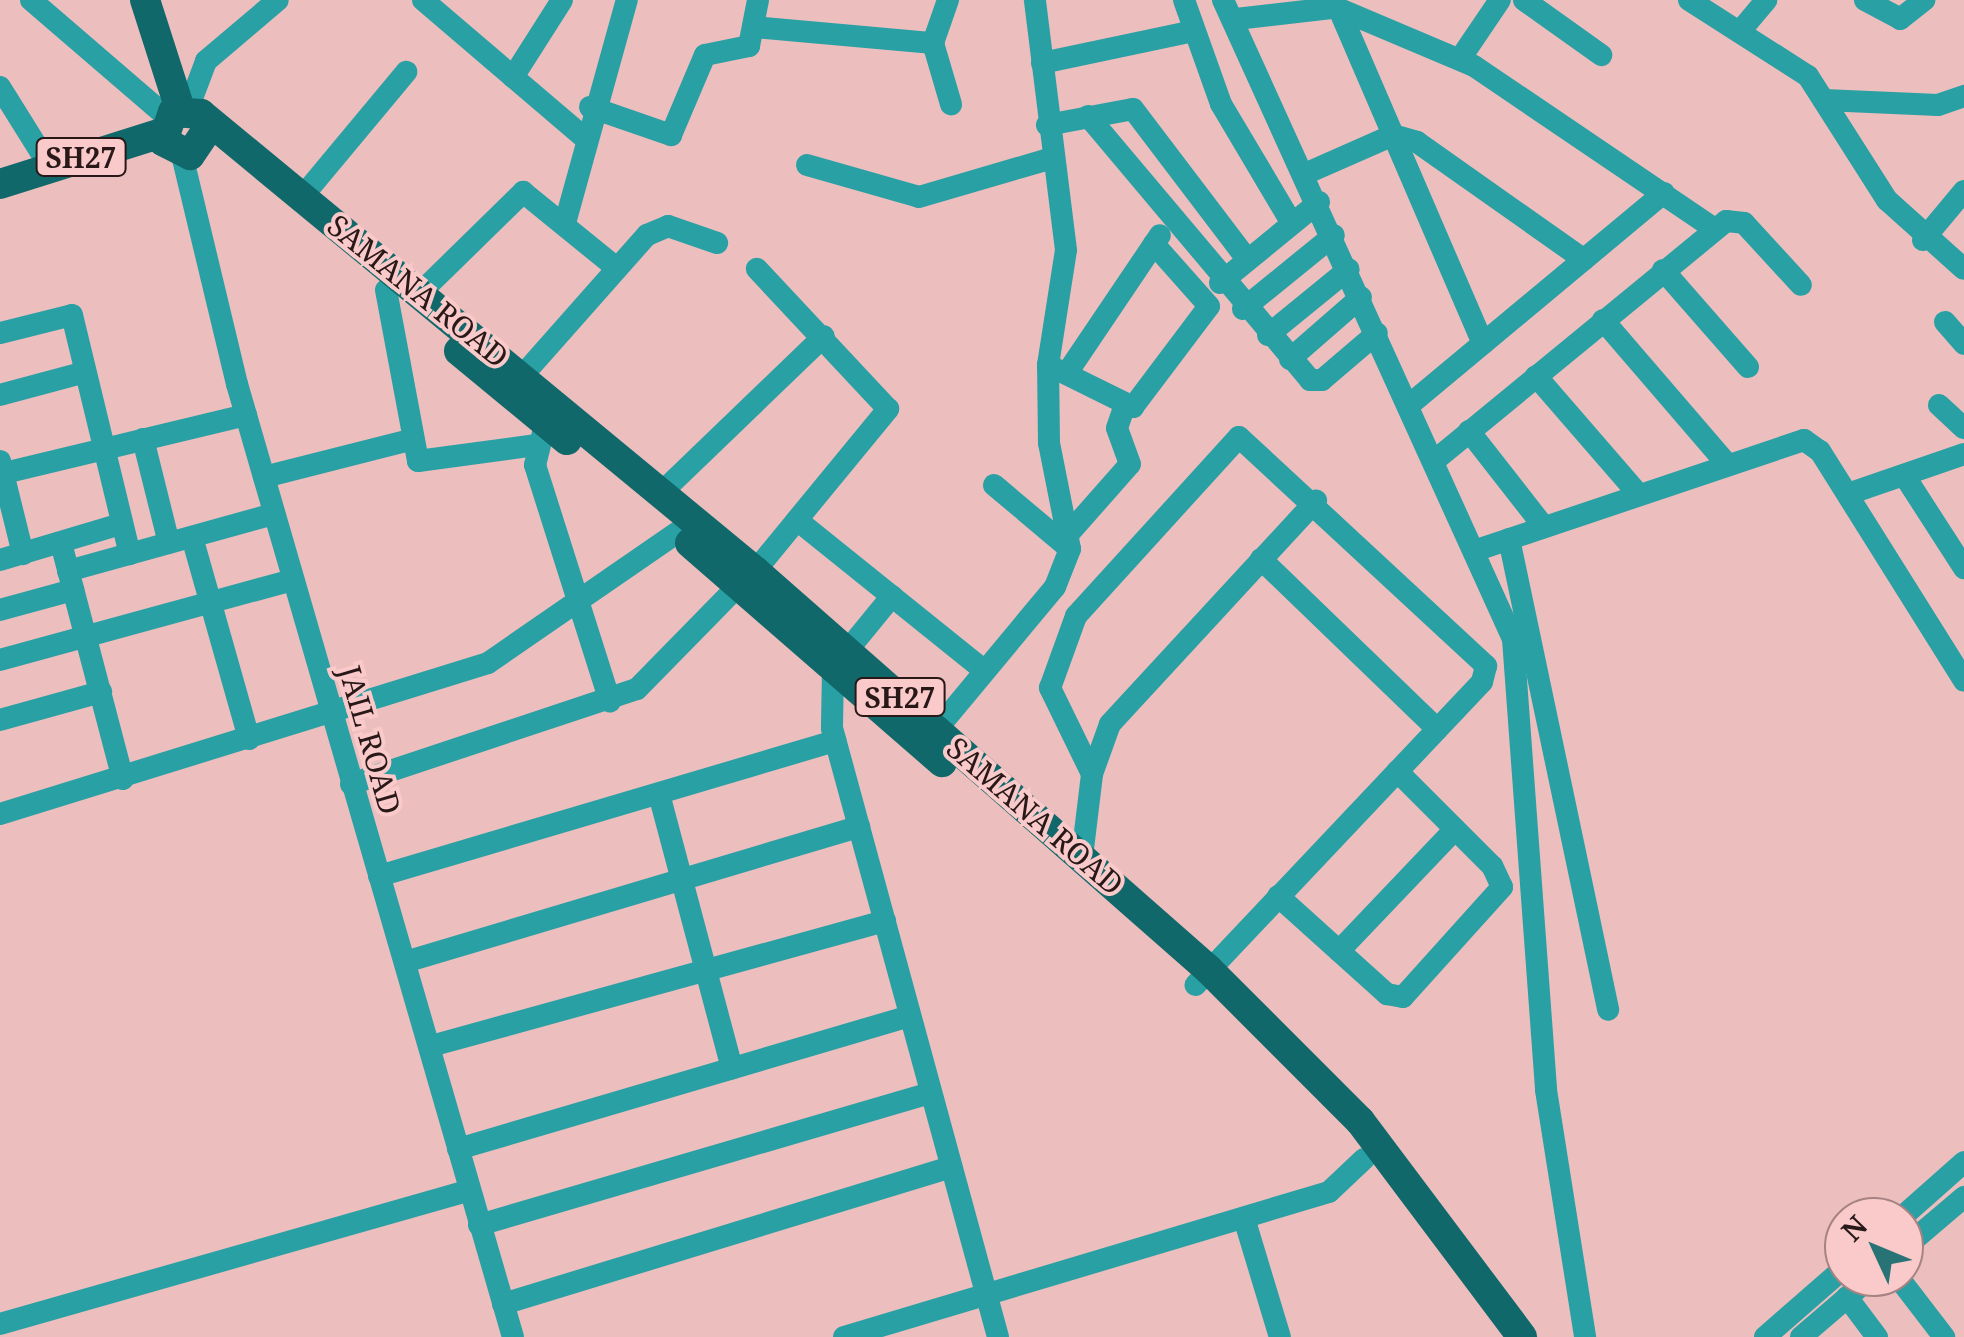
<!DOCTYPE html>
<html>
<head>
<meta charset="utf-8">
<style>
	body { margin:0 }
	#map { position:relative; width:1964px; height:1337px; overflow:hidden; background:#ecbebd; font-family:"Noto Serif",serif }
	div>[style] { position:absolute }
	.minor>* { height:22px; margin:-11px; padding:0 11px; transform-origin:11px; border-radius:11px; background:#29a0a4 }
	.major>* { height:30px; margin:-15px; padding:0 15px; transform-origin:15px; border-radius:15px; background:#10686a }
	span { translate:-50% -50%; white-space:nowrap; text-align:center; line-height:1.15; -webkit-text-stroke:8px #facaca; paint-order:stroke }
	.shield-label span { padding:2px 8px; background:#facaca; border:2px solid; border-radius:8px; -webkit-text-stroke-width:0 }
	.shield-label { font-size:28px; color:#291818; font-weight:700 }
	.street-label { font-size:30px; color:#291818 }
	.north { position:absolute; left:1824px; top:1197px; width:100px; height:100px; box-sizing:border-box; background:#facaca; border:2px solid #a68383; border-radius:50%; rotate:314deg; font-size:28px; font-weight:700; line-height:40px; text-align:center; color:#291818 }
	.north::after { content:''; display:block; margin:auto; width:35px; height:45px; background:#287375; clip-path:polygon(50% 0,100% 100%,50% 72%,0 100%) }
</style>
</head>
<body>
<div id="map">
	<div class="minor">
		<i style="left:31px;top:0;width:179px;rotate:40.7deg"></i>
		<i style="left:423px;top:0;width:209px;rotate:40.5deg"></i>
		<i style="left:948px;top:0;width:46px;rotate:109.2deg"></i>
		<i style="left:933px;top:43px;width:64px;rotate:73.6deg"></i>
		<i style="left:1184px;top:0;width:110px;rotate:70.4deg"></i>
		<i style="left:1221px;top:104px;width:137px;rotate:59.3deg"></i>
		<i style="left:1223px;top:0;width:702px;rotate:65.59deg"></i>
		<i style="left:1513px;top:639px;width:452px;rotate:85.8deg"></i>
		<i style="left:1546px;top:1090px;width:250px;rotate:81deg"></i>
		<i style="left:1318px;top:0;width:169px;rotate:22.9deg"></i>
		<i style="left:1474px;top:66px;width:289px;rotate:34.1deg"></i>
		<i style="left:1524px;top:0;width:95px;rotate:35.5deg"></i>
		<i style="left:1689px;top:0;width:141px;rotate:32.6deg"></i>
		<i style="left:1808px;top:76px;width:147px;rotate:57.5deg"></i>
		<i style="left:1887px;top:200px;width:103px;rotate:41.9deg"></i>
		<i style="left:1865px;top:0;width:40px;rotate:28deg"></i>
		<i style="left:1900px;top:19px;width:31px;rotate:-38deg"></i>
		<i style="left:1341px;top:14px;width:359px;rotate:66.7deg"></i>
		<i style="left:1236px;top:19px;width:96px;rotate:-6.6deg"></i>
		<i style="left:753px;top:27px;width:181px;rotate:5.1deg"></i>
		<i style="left:1742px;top:29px;width:38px;rotate:-50deg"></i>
		<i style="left:1460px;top:59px;width:71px;rotate:-55.9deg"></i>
		<i style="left:1042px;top:63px;width:155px;rotate:-11.9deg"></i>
		<i style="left:513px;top:77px;width:91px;rotate:-57.5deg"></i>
		<i style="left:0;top:87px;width:94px;rotate:58deg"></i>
		<i style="left:1824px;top:100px;width:114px;rotate:2.5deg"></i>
		<i style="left:1938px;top:105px;width:28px;rotate:-19deg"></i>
		<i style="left:590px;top:107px;width:86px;rotate:19.1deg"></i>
		<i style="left:671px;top:135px;width:87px;rotate:-67deg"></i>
		<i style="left:705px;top:55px;width:45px;rotate:-11.6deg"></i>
		<i style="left:749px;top:46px;width:47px;rotate:-78.9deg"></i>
		<i style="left:188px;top:109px;width:51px;rotate:-69.4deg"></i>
		<i style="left:206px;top:61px;width:94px;rotate:-40.3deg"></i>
		<i style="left:1088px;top:116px;width:345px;rotate:49.9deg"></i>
		<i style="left:1310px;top:380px;width:12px"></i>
		<i style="left:1322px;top:380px;width:72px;rotate:-40.5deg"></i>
		<i style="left:1047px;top:125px;width:87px;rotate:-10.5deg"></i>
		<i style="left:1133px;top:109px;width:188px;rotate:52.8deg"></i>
		<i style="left:182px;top:155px;width:236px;rotate:76.5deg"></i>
		<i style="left:237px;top:384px;width:992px;rotate:73.85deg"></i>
		<i style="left:807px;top:165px;width:116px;rotate:15.9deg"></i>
		<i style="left:919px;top:197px;width:135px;rotate:-16.3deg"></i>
		<i style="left:1307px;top:173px;width:94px;rotate:-23.8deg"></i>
		<i style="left:1393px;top:135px;width:25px;rotate:16deg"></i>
		<i style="left:1417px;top:142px;width:204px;rotate:35.2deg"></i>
		<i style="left:302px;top:197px;width:163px;rotate:-50.2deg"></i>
		<i style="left:565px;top:223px;width:231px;rotate:-74.5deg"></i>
		<i style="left:1923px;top:240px;width:64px;rotate:-50.1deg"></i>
		<i style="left:1663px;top:270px;width:129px;rotate:48.8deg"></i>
		<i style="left:1220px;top:283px;width:128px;rotate:-39.3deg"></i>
		<i style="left:386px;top:290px;width:174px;rotate:79.4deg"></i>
		<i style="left:418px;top:461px;width:120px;rotate:-7.7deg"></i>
		<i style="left:419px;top:294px;width:146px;rotate:-44.4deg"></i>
		<i style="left:523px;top:192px;width:117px;rotate:39.1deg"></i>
		<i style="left:1243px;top:309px;width:117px;rotate:-39.1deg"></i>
		<i style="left:1603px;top:320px;width:189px;rotate:49.3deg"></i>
		<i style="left:1945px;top:322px;width:29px;rotate:49deg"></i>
		<i style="left:0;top:333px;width:74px;rotate:-14deg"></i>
		<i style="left:72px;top:315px;width:246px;rotate:76.4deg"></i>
		<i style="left:1268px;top:335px;width:104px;rotate:-39.2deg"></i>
		<i style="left:1290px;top:359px;width:94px;rotate:-41.1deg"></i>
		<i style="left:1048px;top:365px;width:95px;rotate:26.3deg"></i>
		<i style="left:1133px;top:407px;width:126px;rotate:-53deg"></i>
		<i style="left:1209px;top:306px;width:83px;rotate:-131.6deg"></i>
		<i style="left:1067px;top:373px;width:166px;rotate:-56deg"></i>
		<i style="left:523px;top:375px;width:187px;rotate:-48.5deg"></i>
		<i style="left:647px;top:235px;width:23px;rotate:-23deg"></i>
		<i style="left:668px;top:226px;width:52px;rotate:19.1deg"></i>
		<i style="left:1536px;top:376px;width:157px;rotate:49.1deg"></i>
		<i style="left:0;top:395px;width:88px;rotate:-15.1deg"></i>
		<i style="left:1939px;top:405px;width:34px;rotate:43deg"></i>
		<i style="left:1408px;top:406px;width:333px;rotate:-39.8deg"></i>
		<i style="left:1469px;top:431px;width:122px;rotate:52deg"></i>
		<i style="left:543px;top:433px;width:33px;rotate:104deg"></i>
		<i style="left:535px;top:465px;width:248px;rotate:72.4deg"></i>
		<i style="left:143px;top:439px;width:107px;rotate:76deg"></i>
		<i style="left:0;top:461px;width:96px;rotate:76.1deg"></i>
		<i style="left:1434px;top:461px;width:378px;rotate:-39.4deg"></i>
		<i style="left:1726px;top:221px;width:18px;rotate:6deg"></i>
		<i style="left:1744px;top:223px;width:84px;rotate:47.4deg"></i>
		<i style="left:0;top:474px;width:253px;rotate:-13.5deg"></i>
		<i style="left:1904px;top:475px;width:111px;rotate:57.2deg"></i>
		<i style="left:264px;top:477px;width:151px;rotate:-14.2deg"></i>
		<i style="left:994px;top:485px;width:99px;rotate:40.1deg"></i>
		<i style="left:661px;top:493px;width:226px;rotate:-43.9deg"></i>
		<i style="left:1848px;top:494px;width:123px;rotate:-19deg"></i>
		<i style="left:797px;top:520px;width:241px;rotate:38.8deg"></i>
		<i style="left:1071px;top:531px;width:89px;rotate:-48.6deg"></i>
		<i style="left:1130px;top:464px;width:38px;rotate:-110deg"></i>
		<i style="left:1117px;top:428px;width:21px;rotate:-71deg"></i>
		<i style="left:192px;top:537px;width:210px;rotate:74.2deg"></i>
		<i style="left:1509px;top:539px;width:481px;rotate:78.1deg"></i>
		<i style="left:61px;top:543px;width:244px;rotate:75.3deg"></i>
		<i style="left:1477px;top:550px;width:345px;rotate:-18.6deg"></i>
		<i style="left:1804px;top:440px;width:19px;rotate:35deg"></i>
		<i style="left:1820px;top:451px;width:271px;rotate:57.9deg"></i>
		<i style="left:1261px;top:559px;width:245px;rotate:44deg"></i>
		<i style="left:0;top:560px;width:126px;rotate:-16.6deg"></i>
		<i style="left:68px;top:571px;width:214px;rotate:-15.5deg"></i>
		<i style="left:755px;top:571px;width:210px;rotate:-50.6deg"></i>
		<i style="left:888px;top:409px;width:192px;rotate:-133.1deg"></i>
		<i style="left:0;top:610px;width:76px;rotate:-15.3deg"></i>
		<i style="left:847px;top:651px;width:71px;rotate:-50.7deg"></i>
		<i style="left:0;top:660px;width:304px;rotate:-15.3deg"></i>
		<i style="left:833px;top:668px;width:60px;rotate:91deg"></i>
		<i style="left:832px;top:728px;width:631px;rotate:74.75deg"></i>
		<i style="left:0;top:720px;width:105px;rotate:-15.5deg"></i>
		<i style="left:937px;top:729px;width:185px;rotate:-50.3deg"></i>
		<i style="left:1055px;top:587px;width:41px;rotate:-68.5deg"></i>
		<i style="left:1070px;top:549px;width:108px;rotate:-101.2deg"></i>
		<i style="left:1049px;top:443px;width:78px;rotate:-90.7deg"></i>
		<i style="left:1048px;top:365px;width:116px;rotate:-81.1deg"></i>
		<i style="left:1066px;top:250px;width:252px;rotate:-97.1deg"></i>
		<i style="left:1092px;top:774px;width:96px;rotate:-116deg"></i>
		<i style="left:1050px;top:688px;width:77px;rotate:-70.1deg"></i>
		<i style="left:1076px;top:616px;width:242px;rotate:-47.7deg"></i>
		<i style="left:1239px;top:437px;width:337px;rotate:42.8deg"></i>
		<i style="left:1486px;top:666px;width:16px;rotate:104deg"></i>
		<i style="left:1482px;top:682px;width:417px;rotate:133.4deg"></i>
		<i style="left:351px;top:784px;width:301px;rotate:-18.4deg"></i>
		<i style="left:637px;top:689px;width:146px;rotate:-45.6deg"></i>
		<i style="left:659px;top:794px;width:284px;rotate:75.1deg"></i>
		<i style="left:0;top:814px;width:511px;rotate:-17.19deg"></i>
		<i style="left:488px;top:663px;width:231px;rotate:-34.6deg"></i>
		<i style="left:1082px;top:857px;width:84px;rotate:-83.1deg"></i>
		<i style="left:1092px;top:774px;width:53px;rotate:-70.2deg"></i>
		<i style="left:1110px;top:724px;width:304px;rotate:-47.3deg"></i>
		<i style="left:379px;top:876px;width:476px;rotate:-16.5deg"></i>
		<i style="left:1278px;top:896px;width:147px;rotate:42deg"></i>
		<i style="left:1387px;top:994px;width:16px;rotate:11deg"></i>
		<i style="left:1403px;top:997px;width:148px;rotate:-48deg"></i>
		<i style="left:1502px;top:887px;width:23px;rotate:-115deg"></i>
		<i style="left:1492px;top:866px;width:134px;rotate:-135deg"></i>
		<i style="left:1339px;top:951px;width:168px;rotate:-46.4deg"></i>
		<i style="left:405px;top:962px;width:474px;rotate:-16.6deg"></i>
		<i style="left:431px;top:1046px;width:471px;rotate:-15.4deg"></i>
		<i style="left:458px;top:1149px;width:471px;rotate:-16.4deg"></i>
		<i style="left:1902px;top:1217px;width:83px;rotate:-41.6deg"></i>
		<i style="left:1244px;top:1218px;width:124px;rotate:73.2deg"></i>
		<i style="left:479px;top:1225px;width:471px;rotate:-16.3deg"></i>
		<i style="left:1904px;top:1248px;width:79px;rotate:-40.4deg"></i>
		<i style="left:1898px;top:1277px;width:76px;rotate:52.5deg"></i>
		<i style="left:1847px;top:1297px;width:50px;rotate:53.1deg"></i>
		<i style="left:503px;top:1304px;width:469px;rotate:-17deg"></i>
		<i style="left:0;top:1324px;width:487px;rotate:-15.9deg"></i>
		<i style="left:844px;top:1337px;width:506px;rotate:-16.65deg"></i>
		<i style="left:1329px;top:1192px;width:48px;rotate:-43.3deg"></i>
		<i style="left:1765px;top:1337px;width:105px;rotate:-41.1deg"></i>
		<i style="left:1801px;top:1337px;width:92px;rotate:-40.6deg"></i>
	</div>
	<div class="major">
		<i style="left:145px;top:0;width:114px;rotate:72.2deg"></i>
		<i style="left:209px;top:127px;width:34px;rotate:124deg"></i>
		<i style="left:190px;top:155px;width:30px;rotate:-153deg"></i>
		<i style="left:163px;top:141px;width:31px;rotate:-71deg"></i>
		<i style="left:173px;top:112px;width:28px;rotate:4deg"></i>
		<i style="left:201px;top:114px;width:718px;rotate:39.52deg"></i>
		<i style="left:755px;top:571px;width:603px;rotate:41.3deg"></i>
		<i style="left:1208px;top:969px;width:215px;rotate:45deg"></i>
		<i style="left:1360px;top:1121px;width:270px;rotate:53.1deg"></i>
		<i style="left:0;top:184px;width:170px;rotate:-17.5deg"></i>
		<i style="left:459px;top:351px;width:140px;rotate:39.5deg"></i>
		<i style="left:690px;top:543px;width:334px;rotate:41deg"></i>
	</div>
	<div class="shield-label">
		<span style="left:81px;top:157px">SH27</span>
		<span style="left:900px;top:697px">SH27</span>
	</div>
	<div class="street-label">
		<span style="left:418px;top:291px;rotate:39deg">SAMANA ROAD</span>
		<span style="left:370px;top:740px;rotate:74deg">JAIL ROAD</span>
		<span style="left:1035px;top:816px;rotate:41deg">SAMANA ROAD</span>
	</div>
	<div class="north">N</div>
</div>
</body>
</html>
